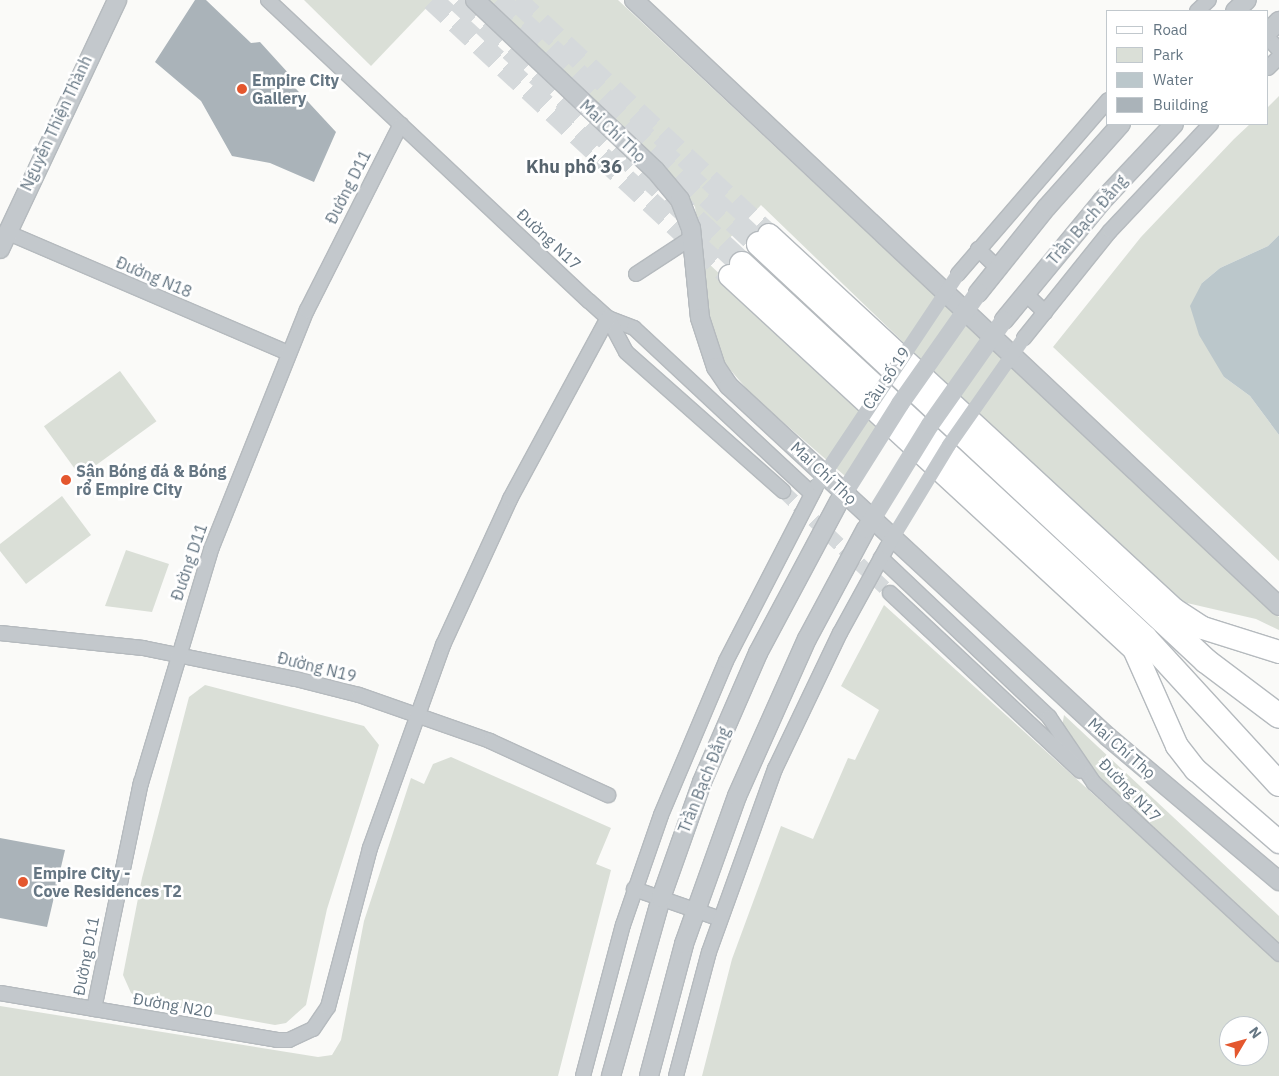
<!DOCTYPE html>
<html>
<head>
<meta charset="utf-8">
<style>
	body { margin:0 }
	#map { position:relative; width:1279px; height:1076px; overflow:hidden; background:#fafaf8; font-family:"IBM Plex Sans",sans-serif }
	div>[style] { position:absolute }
	.green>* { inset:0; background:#dadfd7; transform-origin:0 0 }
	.water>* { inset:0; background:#bbc7cb }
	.building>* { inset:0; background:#aab3b9 }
	.minor-tunnel>* { height:14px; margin-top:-7px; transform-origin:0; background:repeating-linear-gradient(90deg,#d5d9db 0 14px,transparent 0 21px) }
	.primary-tunnel>* { height:22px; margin-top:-11px; transform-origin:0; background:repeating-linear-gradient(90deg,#d5d9db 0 22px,transparent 0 33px) }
	.trunk-tunnel>* { height:24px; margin-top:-12px; transform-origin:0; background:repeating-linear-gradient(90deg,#d5d9db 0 24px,transparent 0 36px) }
	.roads { filter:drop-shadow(1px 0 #b5babe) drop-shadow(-1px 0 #b5babe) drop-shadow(0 1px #b5babe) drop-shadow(0 -1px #b5babe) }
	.minor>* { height:14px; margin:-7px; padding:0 7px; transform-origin:7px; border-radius:7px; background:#c3c8cc }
	.tertiary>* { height:18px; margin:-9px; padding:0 9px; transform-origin:9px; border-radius:9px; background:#c3c8cc }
	.primary>* { height:22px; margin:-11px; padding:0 11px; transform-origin:11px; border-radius:11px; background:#fff }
	.trunk>* { height:24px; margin:-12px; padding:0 12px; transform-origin:12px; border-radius:12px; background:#fff }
	.minor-bridge>* { height:14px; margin:-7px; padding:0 7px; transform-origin:7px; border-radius:7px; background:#c3c8cc }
	.tertiary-bridge>* { height:18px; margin:-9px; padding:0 9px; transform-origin:9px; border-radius:9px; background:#c3c8cc }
	.dots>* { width:14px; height:14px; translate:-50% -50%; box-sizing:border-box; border:2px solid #fff; border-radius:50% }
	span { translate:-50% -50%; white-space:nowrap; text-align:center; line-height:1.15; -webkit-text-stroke:5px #fff; paint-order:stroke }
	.poi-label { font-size:16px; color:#657683; font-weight:700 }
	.left { translate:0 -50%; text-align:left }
	.street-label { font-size:16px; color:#657683 }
	.neighbourhood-label { font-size:18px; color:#57646e; font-weight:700 }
	.legend { position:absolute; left:1106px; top:10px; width:162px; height:115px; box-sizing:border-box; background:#fff; border:1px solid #c1c8cd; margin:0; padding:6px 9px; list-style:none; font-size:15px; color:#657683 }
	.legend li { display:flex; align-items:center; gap:10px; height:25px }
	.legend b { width:25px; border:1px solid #c1c8cd }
	.north { position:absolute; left:1219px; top:1016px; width:50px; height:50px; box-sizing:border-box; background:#fff; border:1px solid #c1c8cd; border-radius:50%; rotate:53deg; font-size:14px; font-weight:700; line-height:20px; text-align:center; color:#657683 }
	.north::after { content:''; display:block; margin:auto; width:18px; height:22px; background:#e4572e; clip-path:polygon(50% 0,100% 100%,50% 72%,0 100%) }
</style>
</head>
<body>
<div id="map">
	<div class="green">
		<i style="clip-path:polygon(304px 0,434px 0,371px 66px)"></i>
		<i style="clip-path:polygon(485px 0,618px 0,1279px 617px,1279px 630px,1256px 619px,1174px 600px,1154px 584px,761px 205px,707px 262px,886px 431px,845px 476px,752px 395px,727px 366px,711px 338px,695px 207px,688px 196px,669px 172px)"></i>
		<i style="clip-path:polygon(1279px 96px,1279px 235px,1268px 246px,1220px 268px,1202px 283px,1224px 377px,1250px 396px,1279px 435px,1279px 561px,1053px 347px,1141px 237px,1234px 139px,1250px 124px,1268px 124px,1268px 107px)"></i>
		<i style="left:120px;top:371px;width:62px;height:94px;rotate:54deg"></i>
		<i style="clip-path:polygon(62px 496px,91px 535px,26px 584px,0 551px,0 544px)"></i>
		<i style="clip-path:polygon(126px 550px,169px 564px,152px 612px,105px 606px)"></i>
		<i style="clip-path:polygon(evenodd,884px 605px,1279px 962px,1279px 1076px,702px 1076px,732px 959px,781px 826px,813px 839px,848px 758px,855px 760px,879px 710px,841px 686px,884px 605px,1229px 1026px,1259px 1026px,1259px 1056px,1229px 1056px,1229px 1026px)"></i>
		<i style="clip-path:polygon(205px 685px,364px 726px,379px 745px,327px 909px,306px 1005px,286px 1023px,275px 1025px,148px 1002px,131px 993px,123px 975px,142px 878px,189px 697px)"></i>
		<i style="clip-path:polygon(1064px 715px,1279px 916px,1279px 947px,1098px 780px,1062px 727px)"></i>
		<i style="clip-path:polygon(451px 757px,611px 828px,596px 864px,611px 870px,558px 1076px,0 1076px,0 1006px,318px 1057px,332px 1055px,341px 1040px,364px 921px,411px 778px,424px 784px,433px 764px)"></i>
	</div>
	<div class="water">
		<i style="clip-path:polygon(1279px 235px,1279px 435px,1250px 396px,1224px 377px,1199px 335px,1190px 306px,1202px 283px,1220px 268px,1268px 246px)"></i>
	</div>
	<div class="building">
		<i style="clip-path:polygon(195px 0,206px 0,251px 43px,260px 42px,290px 75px,285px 77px,336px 132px,314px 182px,270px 163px,232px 156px,201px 101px,155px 62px)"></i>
		<i style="clip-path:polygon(0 838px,65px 850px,47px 927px,0 918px)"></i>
	</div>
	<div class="minor-tunnel">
		<i style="left:783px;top:491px;width:148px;rotate:43.6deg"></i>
	</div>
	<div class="primary-tunnel">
		<i style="left:432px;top:0;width:406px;rotate:42.8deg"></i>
		<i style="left:516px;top:0;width:345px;rotate:42.9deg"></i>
	</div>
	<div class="trunk-tunnel">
		<i style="left:458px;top:0;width:388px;rotate:42.9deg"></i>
		<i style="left:497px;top:0;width:358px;rotate:43deg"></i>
	</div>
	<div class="roads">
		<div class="minor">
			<i style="left:268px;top:0;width:440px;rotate:43.2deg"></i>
			<i style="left:589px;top:301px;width:25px;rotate:42deg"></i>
			<i style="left:608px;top:318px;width:28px;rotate:21deg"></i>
			<i style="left:634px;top:328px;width:243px;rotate:43deg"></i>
			<i style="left:1197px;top:11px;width:16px;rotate:-43deg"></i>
			<i style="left:1268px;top:38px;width:16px;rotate:47deg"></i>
			<i style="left:1268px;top:68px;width:16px;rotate:-45deg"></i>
			<i style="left:6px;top:232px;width:307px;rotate:23.2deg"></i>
			<i style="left:978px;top:249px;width:28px;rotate:44deg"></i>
			<i style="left:636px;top:274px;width:66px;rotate:-33.2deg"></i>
			<i style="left:958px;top:274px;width:230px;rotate:-49.2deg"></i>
			<i style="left:1025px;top:293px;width:28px;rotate:44deg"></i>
			<i style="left:608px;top:318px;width:38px;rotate:62deg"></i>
			<i style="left:626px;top:352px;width:210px;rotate:41.5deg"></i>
			<i style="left:1024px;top:338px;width:137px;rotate:-51.2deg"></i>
			<i style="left:1110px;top:231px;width:147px;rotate:-46.7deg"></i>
			<i style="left:881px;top:558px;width:231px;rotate:43.4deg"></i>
			<i style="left:1049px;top:717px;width:80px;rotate:55.7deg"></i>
			<i style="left:1094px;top:783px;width:252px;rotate:42.7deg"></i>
			<i style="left:890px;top:593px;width:260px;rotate:43.1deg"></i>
			<i style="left:0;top:633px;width:144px;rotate:6deg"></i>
			<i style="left:143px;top:648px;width:156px;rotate:11.5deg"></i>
			<i style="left:296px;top:679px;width:65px;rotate:14.3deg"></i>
			<i style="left:359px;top:695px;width:139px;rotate:19.3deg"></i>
			<i style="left:490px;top:741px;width:130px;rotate:24.6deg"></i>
			<i style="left:634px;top:889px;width:91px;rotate:19.2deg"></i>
			<i style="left:0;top:993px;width:281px;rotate:9.6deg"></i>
			<i style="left:277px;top:1040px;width:12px"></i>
			<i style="left:289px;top:1040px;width:26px;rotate:-25deg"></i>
			<i style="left:313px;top:1029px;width:27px;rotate:-56deg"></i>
			<i style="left:328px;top:1007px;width:164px;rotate:-75.2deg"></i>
			<i style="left:370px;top:848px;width:216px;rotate:-70.2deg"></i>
			<i style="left:443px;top:645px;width:161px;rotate:-65.3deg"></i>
			<i style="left:510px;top:499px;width:206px;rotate:-61.6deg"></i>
			<i style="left:94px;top:1009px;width:231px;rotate:-78.3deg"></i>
			<i style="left:141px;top:783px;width:246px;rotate:-73.3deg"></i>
			<i style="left:212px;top:547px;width:255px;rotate:-68.2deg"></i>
			<i style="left:307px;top:310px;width:208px;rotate:-63.2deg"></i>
			<i style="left:583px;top:1076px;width:156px;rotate:-75.2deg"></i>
			<i style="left:623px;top:925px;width:116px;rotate:-70.9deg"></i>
			<i style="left:661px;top:815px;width:167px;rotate:-67.1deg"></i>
			<i style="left:726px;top:661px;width:196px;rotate:-62.7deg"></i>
			<i style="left:676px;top:1076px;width:128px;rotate:-75.1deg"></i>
			<i style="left:709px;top:952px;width:195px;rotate:-70.2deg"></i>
			<i style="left:775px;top:769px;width:151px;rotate:-64.5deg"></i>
			<i style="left:840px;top:633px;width:98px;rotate:-61.3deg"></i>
		</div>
		<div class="tertiary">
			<i style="left:475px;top:0;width:248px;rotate:43.4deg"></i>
			<i style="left:655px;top:170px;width:39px;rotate:50deg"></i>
			<i style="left:680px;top:200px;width:30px;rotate:69deg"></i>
			<i style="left:691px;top:228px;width:90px;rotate:84.3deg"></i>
			<i style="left:700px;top:318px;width:52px;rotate:71.9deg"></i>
			<i style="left:716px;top:367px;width:23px;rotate:56deg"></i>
			<i style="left:729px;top:386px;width:517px;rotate:42.8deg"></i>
			<i style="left:1108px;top:737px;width:224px;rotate:40.1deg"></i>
			<i style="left:634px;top:0;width:885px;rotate:43.21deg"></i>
			<i style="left:1235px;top:11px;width:16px;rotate:-43deg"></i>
			<i style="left:1268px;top:32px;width:16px;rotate:-45deg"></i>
			<i style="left:0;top:249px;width:275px;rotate:-64.8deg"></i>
			<i style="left:978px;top:293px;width:110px;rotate:-51.3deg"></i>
			<i style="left:1047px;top:207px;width:111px;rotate:-48.3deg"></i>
			<i style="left:1004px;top:320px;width:154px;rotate:-50.5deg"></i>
			<i style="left:1102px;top:201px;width:105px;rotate:-46.9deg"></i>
			<i style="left:611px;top:1076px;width:185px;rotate:-74.3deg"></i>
			<i style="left:661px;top:898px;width:123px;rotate:-70.5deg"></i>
			<i style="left:702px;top:782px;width:141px;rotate:-66.5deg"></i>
			<i style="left:758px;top:653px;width:172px;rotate:-61.9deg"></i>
			<i style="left:649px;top:1076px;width:137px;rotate:-75.1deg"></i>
			<i style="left:684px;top:944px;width:157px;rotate:-70.3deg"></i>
			<i style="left:737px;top:796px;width:172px;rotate:-66deg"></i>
			<i style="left:807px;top:639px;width:125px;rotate:-61.8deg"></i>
		</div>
		<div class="primary">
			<i style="left:769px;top:235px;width:553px;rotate:42.73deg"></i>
			<i style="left:1175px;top:610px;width:33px;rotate:33deg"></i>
			<i style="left:1203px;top:628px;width:80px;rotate:17.5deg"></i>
			<i style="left:730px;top:276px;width:550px;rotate:42.72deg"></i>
			<i style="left:1134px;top:649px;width:106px;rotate:66.1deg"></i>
			<i style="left:1177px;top:746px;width:31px;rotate:52deg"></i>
			<i style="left:1196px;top:770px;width:110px;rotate:40.9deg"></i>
		</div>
		<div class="trunk">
			<i style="left:759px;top:244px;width:611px;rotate:43.01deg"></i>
			<i style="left:1206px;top:661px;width:91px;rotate:37deg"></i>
			<i style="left:742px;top:264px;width:550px;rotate:42.86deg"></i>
			<i style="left:1145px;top:638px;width:198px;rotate:47.5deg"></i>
		</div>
	</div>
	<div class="minor-bridge">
		<i style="left:818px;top:484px;width:252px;rotate:-56.3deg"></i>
		<i style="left:887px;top:547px;width:119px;rotate:-58.7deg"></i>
		<i style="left:949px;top:445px;width:131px;rotate:-55deg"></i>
	</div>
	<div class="tertiary-bridge">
		<i style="left:839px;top:501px;width:115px;rotate:-57.8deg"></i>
		<i style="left:900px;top:404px;width:136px;rotate:-54.9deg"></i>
		<i style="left:866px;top:529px;width:122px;rotate:-58.4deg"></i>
		<i style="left:930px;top:425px;width:128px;rotate:-54.8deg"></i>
	</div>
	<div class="dots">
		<i style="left:242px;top:89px;background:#e4572e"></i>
		<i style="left:66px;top:480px;background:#e4572e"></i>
		<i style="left:23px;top:882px;background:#e4572e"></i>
	</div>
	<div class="poi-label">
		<span class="left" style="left:252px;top:89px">Empire City<br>Gallery</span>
		<span class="left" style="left:76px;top:480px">Sân Bóng đá &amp; Bóng<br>rổ Empire City</span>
		<span class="left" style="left:33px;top:882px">Empire City -<br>Cove Residences T2</span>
	</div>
	<div class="street-label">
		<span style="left:56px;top:123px;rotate:-65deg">Nguyễn Thiện Thành</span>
		<span style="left:613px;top:131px;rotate:43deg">Mai Chí Thọ</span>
		<span style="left:348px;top:187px;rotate:-63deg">Đường D11</span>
		<span style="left:1087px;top:220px;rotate:-49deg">Trần Bạch Đằng</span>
		<span style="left:549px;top:239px;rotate:43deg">Đường N17</span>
		<span style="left:154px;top:277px;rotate:23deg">Đường N18</span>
		<span style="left:886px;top:378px;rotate:-56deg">Cầu số 19</span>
		<span style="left:824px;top:473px;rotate:43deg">Mai Chí Thọ</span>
		<span style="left:189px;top:562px;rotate:-71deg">Đường D11</span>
		<span style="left:317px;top:667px;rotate:14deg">Đường N19</span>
		<span style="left:1122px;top:748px;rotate:41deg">Mai Chí Thọ</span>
		<span style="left:704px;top:780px;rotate:-68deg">Trần Bạch Đằng</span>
		<span style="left:1130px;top:790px;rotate:46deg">Đường N17</span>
		<span style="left:86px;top:956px;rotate:-79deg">Đường D11</span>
		<span style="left:173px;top:1005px;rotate:10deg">Đường N20</span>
	</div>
	<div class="neighbourhood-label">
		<span style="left:574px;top:167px">Khu phố 36</span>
	</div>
	<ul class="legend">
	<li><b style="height:6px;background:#fff"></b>Road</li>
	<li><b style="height:14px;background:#dadfd7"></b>Park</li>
	<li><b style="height:14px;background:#bbc7cb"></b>Water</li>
	<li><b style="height:14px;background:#aab3b9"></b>Building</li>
	</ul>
	<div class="north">N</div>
</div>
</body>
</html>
